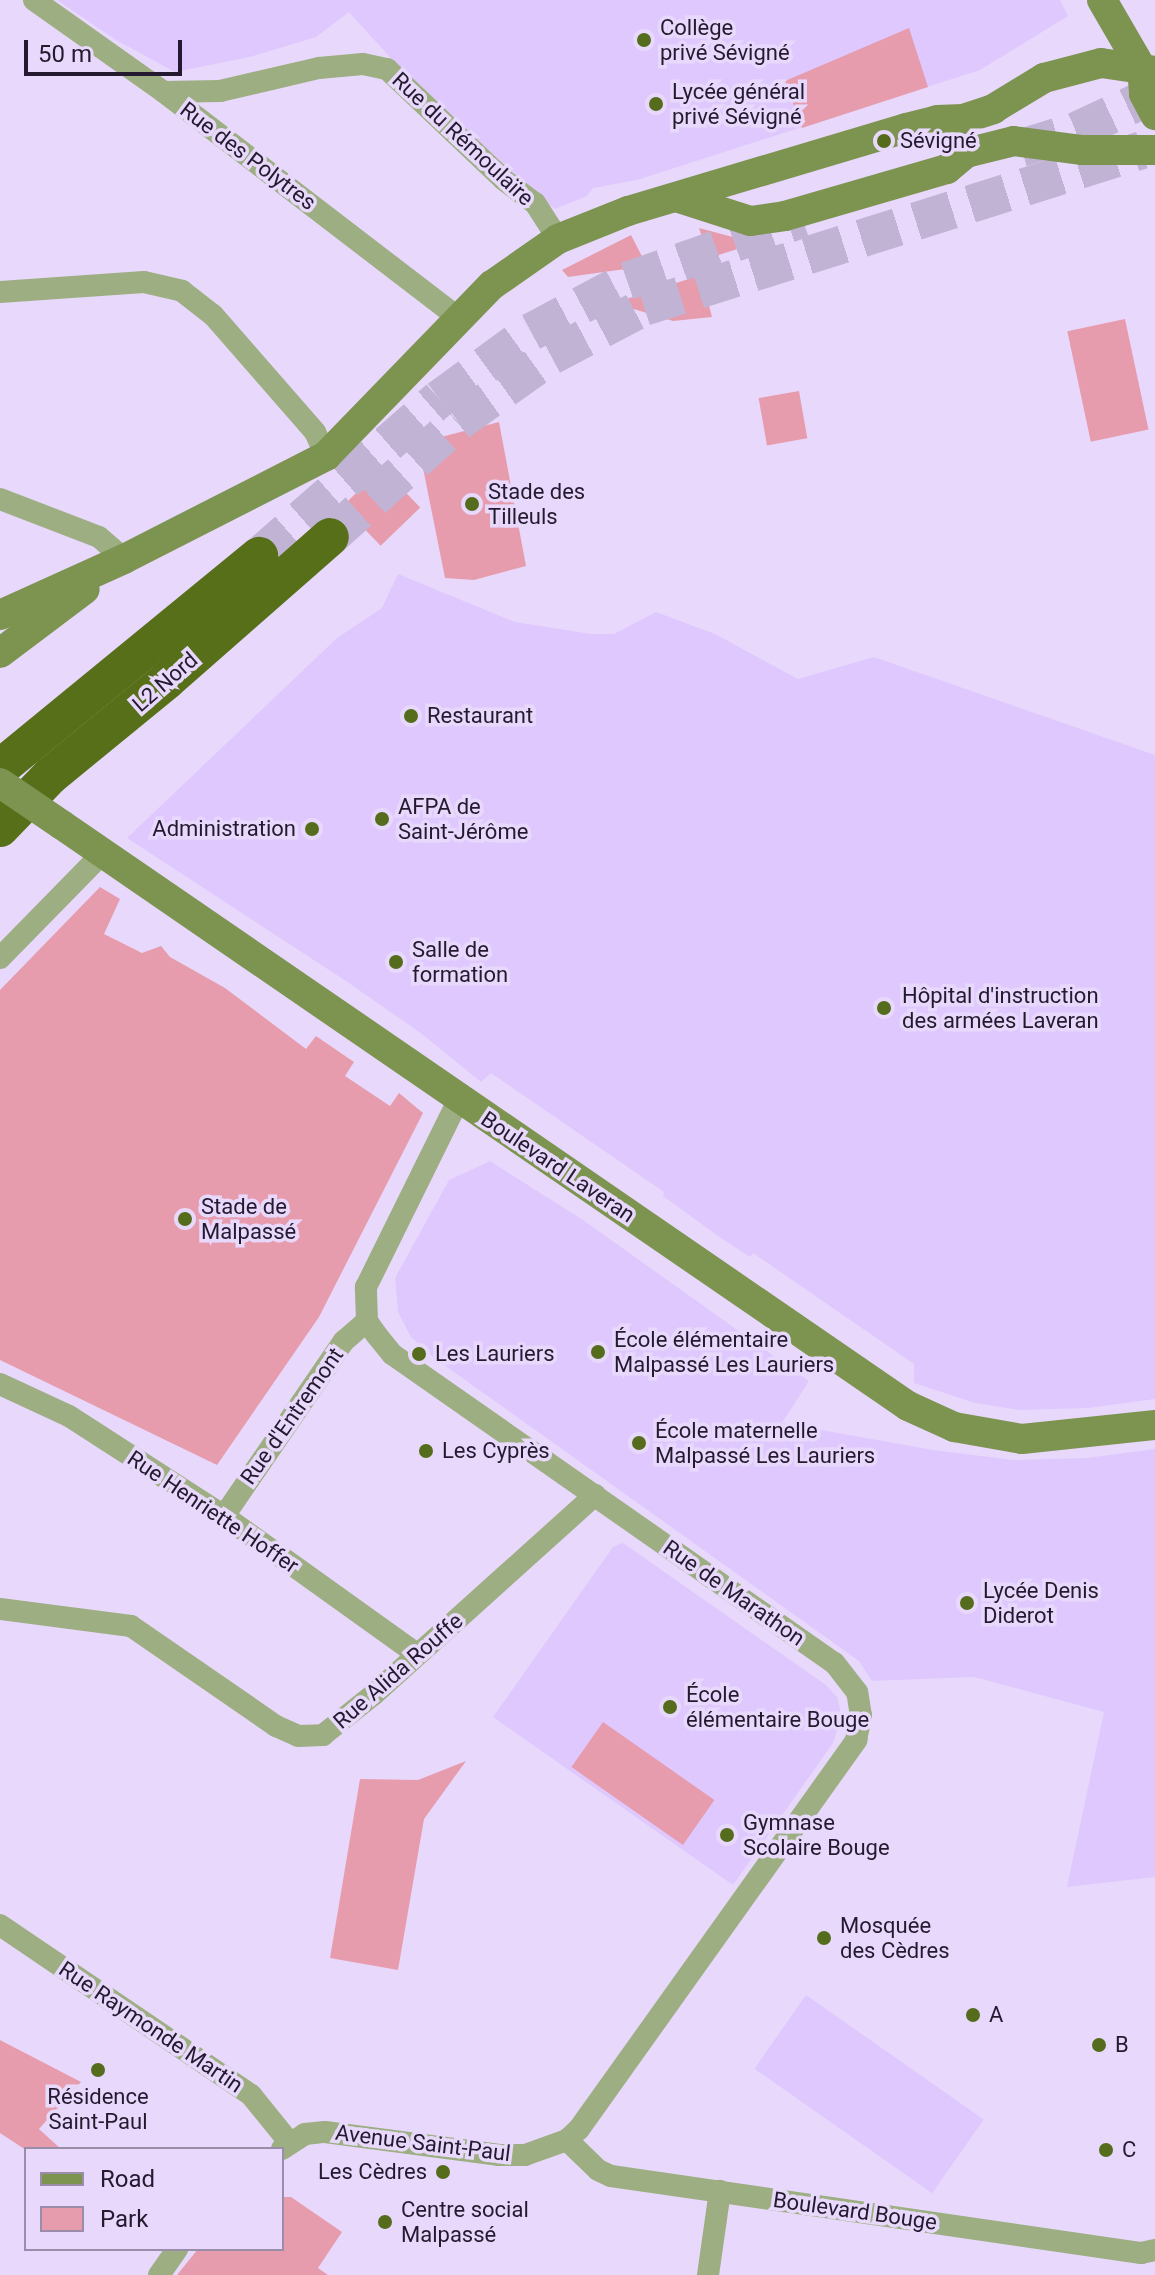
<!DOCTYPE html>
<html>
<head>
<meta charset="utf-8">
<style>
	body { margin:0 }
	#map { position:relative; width:1155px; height:2275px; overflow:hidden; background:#e8d9fc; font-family:Roboto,sans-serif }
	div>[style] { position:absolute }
	.built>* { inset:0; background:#dfc8fd; transform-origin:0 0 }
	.green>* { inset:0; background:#e69cad; transform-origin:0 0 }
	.highway-tunnel>* { height:38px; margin-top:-19px; transform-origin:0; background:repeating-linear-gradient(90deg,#c1b3d3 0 38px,transparent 0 57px) }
	.street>* { height:22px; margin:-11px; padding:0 11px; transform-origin:11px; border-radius:11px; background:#9dae82 }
	.secondary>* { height:30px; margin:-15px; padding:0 15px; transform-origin:15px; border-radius:15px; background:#7d9451 }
	.highway>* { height:38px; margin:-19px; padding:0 19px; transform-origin:19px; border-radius:19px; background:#566f18 }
	.secondary-bridge>* { height:30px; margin:-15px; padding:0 15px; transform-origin:15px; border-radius:15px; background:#7d9451 }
	.dots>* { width:22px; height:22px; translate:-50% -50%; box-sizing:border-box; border:4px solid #e8d9fc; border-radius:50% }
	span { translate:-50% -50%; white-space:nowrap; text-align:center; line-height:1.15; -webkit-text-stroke:7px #e8d9fc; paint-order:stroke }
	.poi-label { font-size:22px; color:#241a2f }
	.left { translate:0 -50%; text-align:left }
	.right { translate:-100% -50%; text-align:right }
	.street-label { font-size:22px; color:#241a2f }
	.legend { position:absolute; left:24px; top:2147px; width:260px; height:104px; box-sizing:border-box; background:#e8d9fc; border:2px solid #9a8daa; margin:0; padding:10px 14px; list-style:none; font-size:24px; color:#241a2f }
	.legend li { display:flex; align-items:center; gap:16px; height:40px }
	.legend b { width:40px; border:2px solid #9a8daa }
	.scale { position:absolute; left:24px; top:40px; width:158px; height:36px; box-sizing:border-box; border:4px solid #241a2f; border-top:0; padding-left:10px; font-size:24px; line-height:28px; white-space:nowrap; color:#241a2f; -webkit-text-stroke:6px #e8d9fc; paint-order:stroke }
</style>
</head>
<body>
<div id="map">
	<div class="built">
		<i style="clip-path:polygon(57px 0,1060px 0,1068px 16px,980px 70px,637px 180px,593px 188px,587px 196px,555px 209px,511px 178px,444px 117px,349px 12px,316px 37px,250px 57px,175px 72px,116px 40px)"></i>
		<i style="clip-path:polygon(398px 574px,515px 622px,591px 634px,614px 634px,656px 612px,715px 634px,798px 679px,874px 657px,1155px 755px,1155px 1399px,1088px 1408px,1019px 1410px,975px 1403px,914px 1383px,914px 1364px,753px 1253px,750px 1257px,721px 1238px,663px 1196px,664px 1192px,491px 1073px,481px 1082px,422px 1034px,346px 981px,127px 838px,337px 638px,382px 608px)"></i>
		<i style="clip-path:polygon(490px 1161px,583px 1220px,809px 1381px,782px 1423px,933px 1450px,1013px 1460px,1086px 1458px,1155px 1449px,1155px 1877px,1067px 1887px,1104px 1712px,974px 1677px,872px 1681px,859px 1661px,433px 1357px,411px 1337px,398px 1312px,395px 1278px,449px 1180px)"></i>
		<i style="clip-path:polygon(623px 1543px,826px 1685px,837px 1697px,842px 1716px,833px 1743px,733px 1885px,493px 1717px,613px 1547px)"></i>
		<i style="left:806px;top:1995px;width:217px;height:90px;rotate:35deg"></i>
	</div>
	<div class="green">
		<i style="clip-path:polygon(909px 28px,928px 87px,802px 128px,785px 81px)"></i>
		<i style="clip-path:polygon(699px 228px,748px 241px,747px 246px,709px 258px)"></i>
		<i style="clip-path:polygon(631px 235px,647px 266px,568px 277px,562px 270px)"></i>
		<i style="clip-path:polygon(701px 275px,712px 317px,673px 321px,614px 303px)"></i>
		<i style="left:1125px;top:319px;width:113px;height:59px;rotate:78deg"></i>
		<i style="left:799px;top:391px;width:48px;height:41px;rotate:80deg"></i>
		<i style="clip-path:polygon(499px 422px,526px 566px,474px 580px,445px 578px,418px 443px)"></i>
		<i style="left:382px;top:468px;width:55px;height:55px;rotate:46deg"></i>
		<i style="clip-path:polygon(100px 887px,120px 899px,104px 934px,142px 953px,161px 946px,170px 957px,225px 988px,306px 1049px,316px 1036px,354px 1062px,345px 1076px,390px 1106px,399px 1093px,423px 1113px,319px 1317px,217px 1465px,0 1360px,0 990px)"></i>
		<i style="left:603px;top:1722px;width:136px;height:55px;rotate:35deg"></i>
		<i style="clip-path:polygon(466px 1761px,424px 1819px,398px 1970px,330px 1958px,360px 1779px,418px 1780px)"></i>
		<i style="clip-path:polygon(0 2040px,81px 2082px,39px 2129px,61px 2149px,26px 2150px,0 2133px)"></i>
		<i style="clip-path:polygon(282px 2197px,291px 2197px,342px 2232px,318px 2268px,328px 2275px,177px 2275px,198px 2249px,282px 2249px)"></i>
	</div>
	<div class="highway-tunnel">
		<i style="left:1021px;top:148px;width:58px;rotate:-17.2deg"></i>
		<i style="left:1076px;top:131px;width:87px;rotate:-25.1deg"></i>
		<i style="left:330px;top:537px;width:172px;rotate:-41.9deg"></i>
		<i style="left:458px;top:422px;width:114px;rotate:-35.4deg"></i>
		<i style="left:551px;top:356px;width:105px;rotate:-27.8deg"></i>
		<i style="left:644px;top:307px;width:522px;rotate:-17.5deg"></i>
		<i style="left:259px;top:556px;width:239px;rotate:-41.1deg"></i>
		<i style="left:439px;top:399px;width:114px;rotate:-36.1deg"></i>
		<i style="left:531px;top:332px;width:109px;rotate:-28deg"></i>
		<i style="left:627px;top:281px;width:186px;rotate:-19.5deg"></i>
	</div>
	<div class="street">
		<i style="left:34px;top:0;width:159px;rotate:35.3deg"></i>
		<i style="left:164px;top:92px;width:371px;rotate:37.5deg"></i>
		<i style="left:164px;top:92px;width:56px;rotate:-1deg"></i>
		<i style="left:220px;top:91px;width:102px;rotate:-13.1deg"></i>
		<i style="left:319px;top:68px;width:44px;rotate:-5.2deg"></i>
		<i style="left:363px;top:64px;width:25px;rotate:12deg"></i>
		<i style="left:387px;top:69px;width:161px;rotate:43.5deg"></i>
		<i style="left:504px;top:180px;width:39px;rotate:37deg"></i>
		<i style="left:535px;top:203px;width:43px;rotate:57.4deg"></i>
		<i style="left:0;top:292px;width:144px;rotate:-4deg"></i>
		<i style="left:144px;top:282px;width:39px;rotate:13deg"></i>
		<i style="left:182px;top:291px;width:39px;rotate:38deg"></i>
		<i style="left:213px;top:315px;width:155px;rotate:48.9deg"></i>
		<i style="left:315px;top:432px;width:26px;rotate:65deg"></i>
		<i style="left:0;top:499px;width:106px;rotate:21deg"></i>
		<i style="left:99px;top:537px;width:33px;rotate:41deg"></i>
		<i style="left:0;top:958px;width:147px;rotate:-45.6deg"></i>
		<i style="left:0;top:1384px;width:76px;rotate:24.9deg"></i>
		<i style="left:69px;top:1416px;width:184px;rotate:32.8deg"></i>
		<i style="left:224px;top:1516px;width:237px;rotate:35.6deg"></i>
		<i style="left:224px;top:1516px;width:212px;rotate:-55.6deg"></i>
		<i style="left:344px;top:1341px;width:30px;rotate:-41deg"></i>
		<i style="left:0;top:1609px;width:132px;rotate:7.4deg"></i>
		<i style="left:131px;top:1626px;width:176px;rotate:34.6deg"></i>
		<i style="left:276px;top:1726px;width:24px;rotate:24deg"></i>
		<i style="left:298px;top:1736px;width:25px;rotate:-2deg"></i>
		<i style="left:323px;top:1735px;width:64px;rotate:-38.7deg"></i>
		<i style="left:373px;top:1695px;width:299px;rotate:-42deg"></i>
		<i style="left:0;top:1925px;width:303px;rotate:34.1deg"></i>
		<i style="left:251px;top:2095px;width:60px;rotate:51deg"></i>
		<i style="left:567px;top:2140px;width:43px;rotate:44.1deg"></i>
		<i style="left:598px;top:2170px;width:14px;rotate:25deg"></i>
		<i style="left:611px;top:2176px;width:536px;rotate:8.27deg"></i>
		<i style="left:1141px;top:2253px;width:14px;rotate:-12deg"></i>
		<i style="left:282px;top:2149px;width:27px;rotate:-33deg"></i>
		<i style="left:305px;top:2134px;width:20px;rotate:-6deg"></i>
		<i style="left:325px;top:2132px;width:176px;rotate:7.5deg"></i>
		<i style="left:499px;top:2155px;width:26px"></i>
		<i style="left:525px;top:2155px;width:45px;rotate:-19.7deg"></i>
		<i style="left:567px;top:2140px;width:16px;rotate:-43deg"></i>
		<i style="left:579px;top:2129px;width:478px;rotate:-54.5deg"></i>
		<i style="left:856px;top:1740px;width:25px;rotate:-78deg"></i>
		<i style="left:861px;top:1716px;width:24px;rotate:-99deg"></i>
		<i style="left:857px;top:1692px;width:37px;rotate:-128deg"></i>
		<i style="left:834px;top:1663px;width:539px;rotate:-145.04deg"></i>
		<i style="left:392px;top:1354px;width:26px;rotate:-129deg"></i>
		<i style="left:376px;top:1334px;width:16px;rotate:-125deg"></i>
		<i style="left:367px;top:1321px;width:34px;rotate:-92deg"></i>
		<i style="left:366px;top:1287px;width:210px;rotate:-63.7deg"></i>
		<i style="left:159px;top:2275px;width:32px;rotate:-55deg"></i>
		<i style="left:708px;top:2275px;width:85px;rotate:-81.9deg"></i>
	</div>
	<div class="secondary">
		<i style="left:1102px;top:0;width:80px;rotate:59.9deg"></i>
		<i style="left:1142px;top:69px;width:25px;rotate:85deg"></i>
		<i style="left:1144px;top:94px;width:24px;rotate:62deg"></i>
		<i style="left:679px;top:198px;width:75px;rotate:17.9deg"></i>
		<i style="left:750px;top:221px;width:35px;rotate:-8deg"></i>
		<i style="left:785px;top:216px;width:169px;rotate:-16.2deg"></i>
		<i style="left:947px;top:169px;width:25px;rotate:-40deg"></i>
		<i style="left:966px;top:153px;width:49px;rotate:-14deg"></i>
		<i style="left:1014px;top:141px;width:69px;rotate:7.5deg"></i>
		<i style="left:1082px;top:150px;width:73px"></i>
		<i style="left:0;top:615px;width:136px;rotate:-24.3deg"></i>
		<i style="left:124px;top:559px;width:227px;rotate:-27deg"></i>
		<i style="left:326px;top:456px;width:238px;rotate:-45.9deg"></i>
		<i style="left:492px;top:285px;width:80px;rotate:-34.9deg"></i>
		<i style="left:558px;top:239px;width:75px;rotate:-21.8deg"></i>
		<i style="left:628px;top:211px;width:290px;rotate:-16.6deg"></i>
		<i style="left:906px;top:128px;width:32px;rotate:-14deg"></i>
		<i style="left:937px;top:120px;width:26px;rotate:-2deg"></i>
		<i style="left:963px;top:119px;width:32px;rotate:-18deg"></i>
		<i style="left:993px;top:109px;width:60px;rotate:-31.3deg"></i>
		<i style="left:1044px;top:78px;width:59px;rotate:-14.7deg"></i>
		<i style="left:1101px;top:63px;width:55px;rotate:8.4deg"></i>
		<i style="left:0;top:653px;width:106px;rotate:-37deg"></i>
		<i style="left:62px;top:825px;width:1026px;rotate:34.48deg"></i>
		<i style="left:908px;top:1406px;width:51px;rotate:24.5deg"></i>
		<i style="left:954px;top:1427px;width:69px;rotate:10deg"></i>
		<i style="left:1022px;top:1439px;width:134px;rotate:-6deg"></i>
	</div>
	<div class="highway">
		<i style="left:0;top:768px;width:335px;rotate:-39.3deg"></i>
		<i style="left:0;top:828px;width:72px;rotate:-46.1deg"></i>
		<i style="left:50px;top:776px;width:150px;rotate:-39.3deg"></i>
		<i style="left:166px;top:681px;width:218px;rotate:-41.3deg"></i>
	</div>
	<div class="secondary-bridge">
		<i style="left:0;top:783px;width:75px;rotate:34.1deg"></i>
	</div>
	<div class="dots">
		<i style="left:644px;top:40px;background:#546c1c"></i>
		<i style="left:656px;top:104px;background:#546c1c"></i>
		<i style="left:884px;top:141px;background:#546c1c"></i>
		<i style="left:472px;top:504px;background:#546c1c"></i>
		<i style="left:411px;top:716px;background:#546c1c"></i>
		<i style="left:382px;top:819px;background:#546c1c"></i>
		<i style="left:312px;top:829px;background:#546c1c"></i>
		<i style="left:396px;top:962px;background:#546c1c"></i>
		<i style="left:884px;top:1008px;background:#546c1c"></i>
		<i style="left:185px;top:1219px;background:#546c1c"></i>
		<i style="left:598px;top:1352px;background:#546c1c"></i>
		<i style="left:419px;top:1354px;background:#546c1c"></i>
		<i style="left:639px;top:1443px;background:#546c1c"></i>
		<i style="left:426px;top:1451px;background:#546c1c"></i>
		<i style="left:967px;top:1603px;background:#546c1c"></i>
		<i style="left:670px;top:1707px;background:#546c1c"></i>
		<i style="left:727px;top:1835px;background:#546c1c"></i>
		<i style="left:824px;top:1938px;background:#546c1c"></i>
		<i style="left:973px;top:2015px;background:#546c1c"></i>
		<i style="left:1099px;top:2045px;background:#546c1c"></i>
		<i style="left:98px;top:2070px;background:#546c1c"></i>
		<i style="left:1106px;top:2150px;background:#546c1c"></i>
		<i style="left:443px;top:2172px;background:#546c1c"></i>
		<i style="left:385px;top:2222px;background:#546c1c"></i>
	</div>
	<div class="poi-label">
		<span class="left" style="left:660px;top:40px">Collège<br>privé Sévigné</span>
		<span class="left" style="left:672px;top:104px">Lycée général<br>privé Sévigné</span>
		<span class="left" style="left:900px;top:141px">Sévigné</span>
		<span class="left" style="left:488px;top:504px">Stade des<br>Tilleuls</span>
		<span class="left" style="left:427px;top:716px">Restaurant</span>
		<span class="left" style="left:398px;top:819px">AFPA de<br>Saint-Jérôme</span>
		<span class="right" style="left:296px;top:829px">Administration</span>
		<span class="left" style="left:412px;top:962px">Salle de<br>formation</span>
		<span class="left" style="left:902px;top:1008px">Hôpital d'instruction<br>des armées Laveran</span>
		<span class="left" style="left:201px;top:1219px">Stade de<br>Malpassé</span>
		<span class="left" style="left:614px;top:1352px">École élémentaire<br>Malpassé Les Lauriers</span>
		<span class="left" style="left:435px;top:1354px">Les Lauriers</span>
		<span class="left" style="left:655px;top:1443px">École maternelle<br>Malpassé Les Lauriers</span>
		<span class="left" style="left:442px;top:1451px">Les Cyprès</span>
		<span class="left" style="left:983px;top:1603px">Lycée Denis<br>Diderot</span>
		<span class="left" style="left:686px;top:1707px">École<br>élémentaire Bouge</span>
		<span class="left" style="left:743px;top:1835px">Gymnase<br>Scolaire Bouge</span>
		<span class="left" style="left:840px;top:1938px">Mosquée<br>des Cèdres</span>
		<span class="left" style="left:989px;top:2015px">A</span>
		<span class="left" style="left:1115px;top:2045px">B</span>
		<span style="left:98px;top:2109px">Résidence<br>Saint-Paul</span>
		<span class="left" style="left:1122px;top:2150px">C</span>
		<span class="right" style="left:427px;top:2172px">Les Cèdres</span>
		<span class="left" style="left:401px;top:2222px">Centre social<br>Malpassé</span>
	</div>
	<div class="street-label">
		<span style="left:463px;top:139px;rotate:43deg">Rue du Rémoulaïre</span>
		<span style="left:248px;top:156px;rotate:37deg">Rue des Polytres</span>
		<span style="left:165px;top:682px;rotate:-41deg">L2 Nord</span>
		<span style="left:558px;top:1167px;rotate:34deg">Boulevard Laveran</span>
		<span style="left:292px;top:1416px;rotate:-55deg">Rue d'Entremont</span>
		<span style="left:213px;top:1512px;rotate:34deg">Rue Henriette Hoffer</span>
		<span style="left:734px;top:1593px;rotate:35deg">Rue de Marathon</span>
		<span style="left:398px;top:1671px;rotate:-41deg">Rue Alida Rouffe</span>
		<span style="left:151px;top:2027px;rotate:34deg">Rue Raymonde Martin</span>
		<span style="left:423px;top:2143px;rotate:7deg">Avenue Saint-Paul</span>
		<span style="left:855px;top:2211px;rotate:8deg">Boulevard Bouge</span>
	</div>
	<ul class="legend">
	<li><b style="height:10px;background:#7d9451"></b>Road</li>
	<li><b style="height:22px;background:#e69cad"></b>Park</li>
	</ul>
	<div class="scale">50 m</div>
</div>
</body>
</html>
